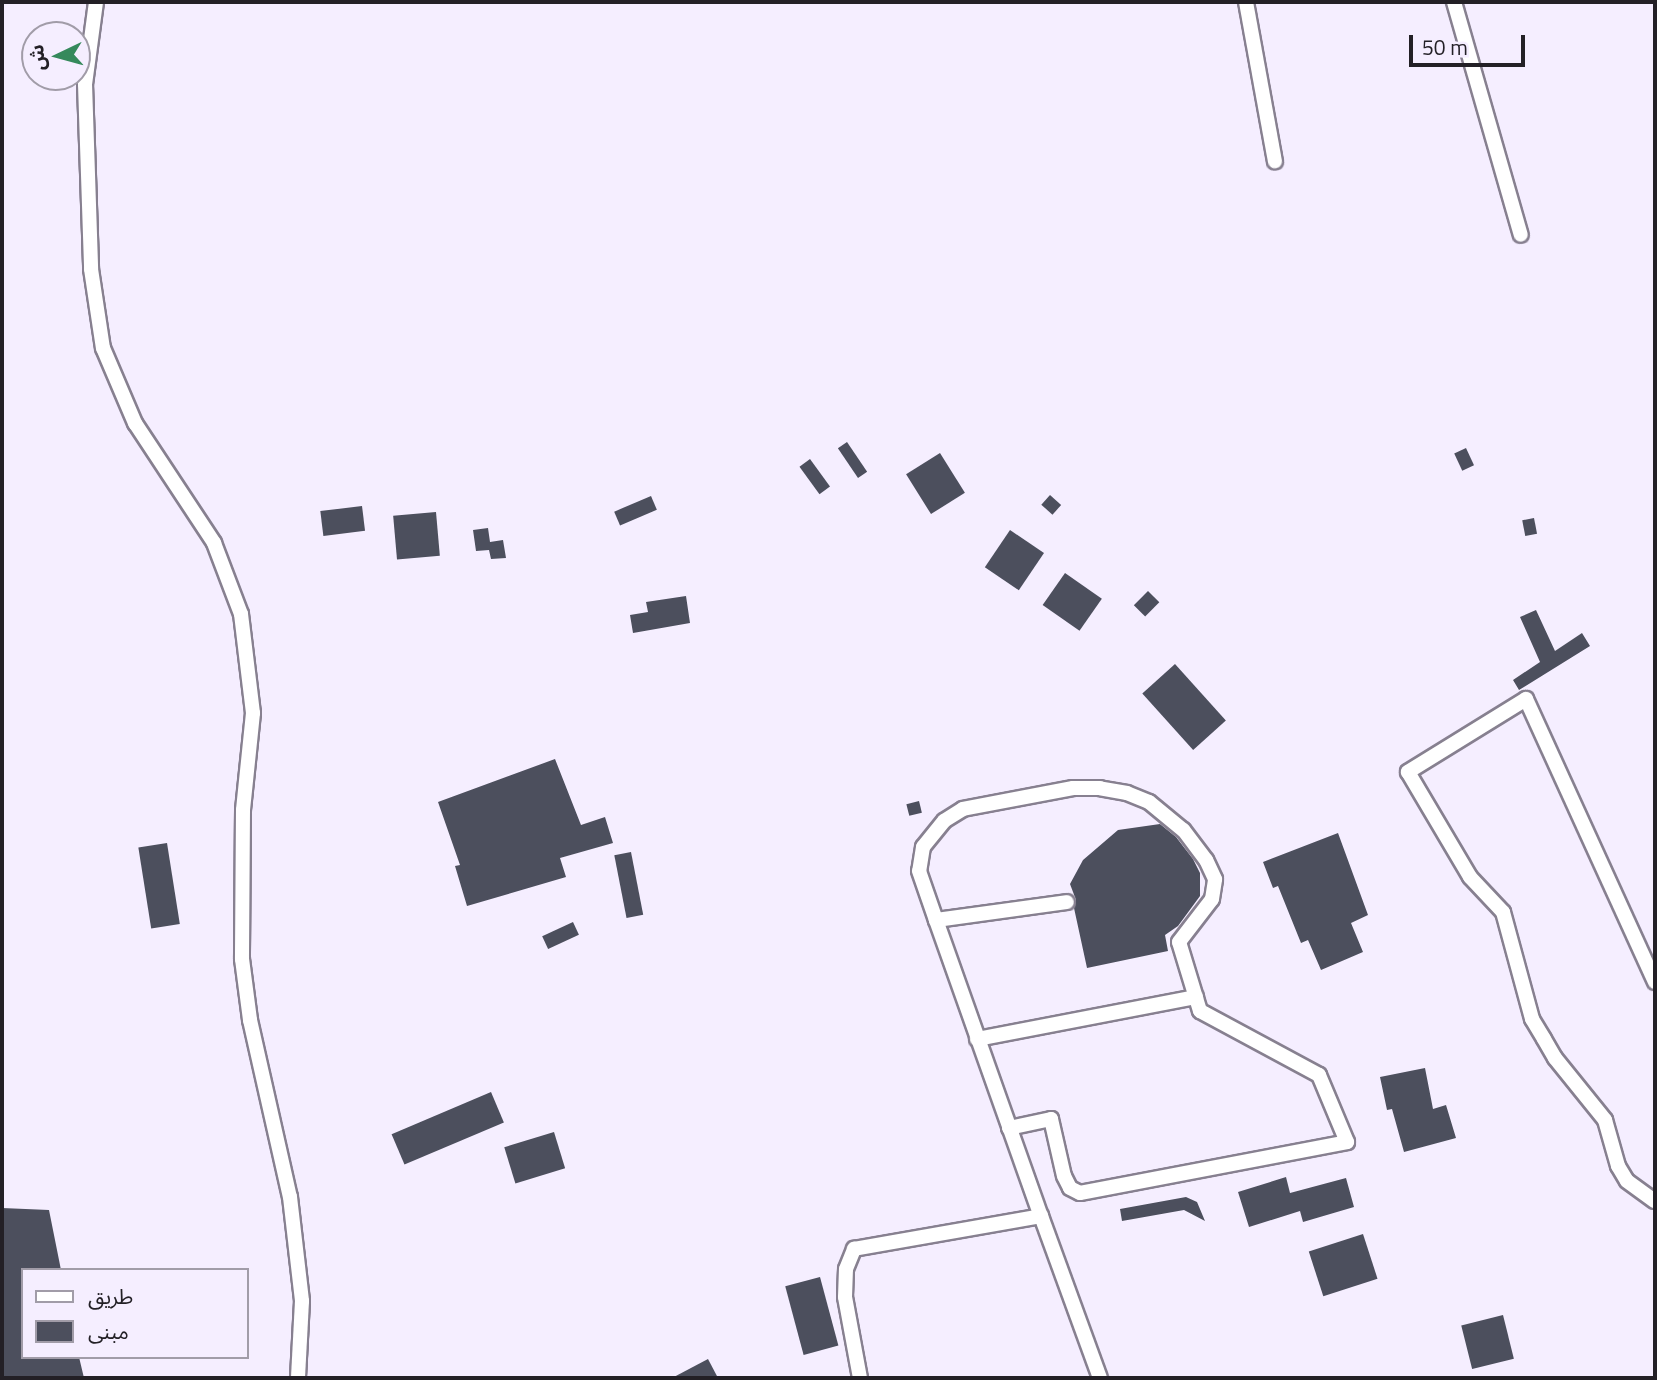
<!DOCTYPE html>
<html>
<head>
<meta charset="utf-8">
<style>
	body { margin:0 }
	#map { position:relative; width:1657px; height:1380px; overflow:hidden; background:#f5eeff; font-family:"Titillium Web","Noto Sans Arabic",sans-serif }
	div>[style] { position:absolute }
	.building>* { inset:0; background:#4c4f5d; transform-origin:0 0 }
	.roads { filter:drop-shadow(2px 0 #878090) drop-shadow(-2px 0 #878090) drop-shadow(0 2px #878090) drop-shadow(0 -2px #878090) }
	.minor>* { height:14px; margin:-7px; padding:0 7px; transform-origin:7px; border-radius:7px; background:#fff }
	span { translate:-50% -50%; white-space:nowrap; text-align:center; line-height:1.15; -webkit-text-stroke:7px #f5eeff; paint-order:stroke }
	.frame { position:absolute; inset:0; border:4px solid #232026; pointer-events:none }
	.legend { position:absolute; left:21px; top:1268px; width:228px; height:91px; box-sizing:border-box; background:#f5eeff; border:2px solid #a19ca8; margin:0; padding:9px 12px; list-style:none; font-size:21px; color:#232026 }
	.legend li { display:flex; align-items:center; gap:14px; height:35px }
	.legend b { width:35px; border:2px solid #a19ca8 }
	.north { position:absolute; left:21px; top:21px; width:70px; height:70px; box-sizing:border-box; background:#f5eeff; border:2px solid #a19ca8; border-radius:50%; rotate:265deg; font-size:19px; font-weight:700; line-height:28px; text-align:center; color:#232026 }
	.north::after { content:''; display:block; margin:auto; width:24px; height:32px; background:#35895c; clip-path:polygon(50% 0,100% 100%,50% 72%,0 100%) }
	.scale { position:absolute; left:1409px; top:35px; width:116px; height:32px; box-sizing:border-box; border:4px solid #232026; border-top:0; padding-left:9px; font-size:21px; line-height:24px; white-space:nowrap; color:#232026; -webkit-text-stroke:5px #f5eeff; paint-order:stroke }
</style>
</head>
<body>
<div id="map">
	<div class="building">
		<i style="left:847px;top:442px;width:36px;height:11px;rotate:56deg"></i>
		<i style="left:1466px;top:448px;width:19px;height:13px;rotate:65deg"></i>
		<i style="left:940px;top:453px;width:47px;height:40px;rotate:58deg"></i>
		<i style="left:810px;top:459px;width:34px;height:13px;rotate:54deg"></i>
		<i style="left:1050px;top:495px;width:15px;height:13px;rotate:42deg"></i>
		<i style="left:651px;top:496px;width:15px;height:40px;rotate:67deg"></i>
		<i style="left:362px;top:506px;width:25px;height:42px;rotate:83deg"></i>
		<i style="left:436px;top:512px;width:44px;height:43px;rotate:85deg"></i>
		<i style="left:1534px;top:518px;width:16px;height:12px;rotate:79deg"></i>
		<i style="clip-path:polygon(488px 528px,490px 542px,503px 540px,506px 558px,491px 559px,489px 550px,476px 551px,473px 530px)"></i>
		<i style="left:1010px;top:530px;width:41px;height:45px;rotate:34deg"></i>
		<i style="left:1065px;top:573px;width:45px;height:39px;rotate:35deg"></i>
		<i style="left:1148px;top:591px;width:16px;height:20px;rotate:45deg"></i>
		<i style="clip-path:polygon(686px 596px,690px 623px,633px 633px,630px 615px,648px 612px,646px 602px)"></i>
		<i style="clip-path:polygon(1536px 610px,1555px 651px,1582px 633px,1590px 646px,1519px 690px,1513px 680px,1540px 662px,1520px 617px)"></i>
		<i style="left:1175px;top:664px;width:76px;height:44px;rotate:48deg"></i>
		<i style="clip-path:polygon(555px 759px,581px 825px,605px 817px,613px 843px,560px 858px,566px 877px,467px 906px,455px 866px,460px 865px,438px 802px)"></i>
		<i style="left:919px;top:801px;width:12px;height:13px;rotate:76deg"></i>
		<i style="clip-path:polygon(1160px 824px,1176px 837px,1193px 859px,1200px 873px,1200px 896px,1178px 926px,1165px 935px,1168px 951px,1087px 968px,1074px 908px,1076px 900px,1070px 884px,1083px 860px,1118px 830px)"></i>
		<i style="clip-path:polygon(1338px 833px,1368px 915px,1351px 923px,1363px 952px,1321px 970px,1308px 940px,1301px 943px,1278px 886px,1273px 888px,1263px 862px)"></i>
		<i style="left:167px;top:843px;width:82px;height:29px;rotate:81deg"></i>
		<i style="left:631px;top:852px;width:64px;height:17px;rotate:79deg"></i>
		<i style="left:573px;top:922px;width:14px;height:34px;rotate:65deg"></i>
		<i style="clip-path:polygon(1425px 1068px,1433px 1109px,1446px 1105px,1456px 1138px,1404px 1152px,1392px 1109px,1387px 1110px,1380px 1077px)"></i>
		<i style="left:491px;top:1092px;width:33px;height:108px;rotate:67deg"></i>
		<i style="left:554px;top:1132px;width:38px;height:52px;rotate:73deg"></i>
		<i style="clip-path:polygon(1286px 1177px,1290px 1193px,1346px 1178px,1354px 1207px,1303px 1222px,1300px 1211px,1249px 1227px,1238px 1192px)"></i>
		<i style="clip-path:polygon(1186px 1197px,1197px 1202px,1205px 1221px,1184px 1210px,1122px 1221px,1120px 1209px)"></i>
		<i style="clip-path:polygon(2px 1208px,49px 1210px,61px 1270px,23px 1270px,23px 1357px,79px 1357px,84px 1378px,2px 1378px)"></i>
		<i style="left:1363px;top:1234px;width:47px;height:57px;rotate:72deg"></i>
		<i style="left:820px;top:1277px;width:71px;height:36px;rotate:75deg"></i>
		<i style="left:1503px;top:1315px;width:45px;height:43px;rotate:76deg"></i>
		<i style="clip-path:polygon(708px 1359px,718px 1378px,672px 1378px)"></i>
	</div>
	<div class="roads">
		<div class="minor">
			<i style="left:96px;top:2px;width:83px;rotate:97.6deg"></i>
			<i style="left:85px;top:84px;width:185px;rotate:88.1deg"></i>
			<i style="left:91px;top:269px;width:80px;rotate:81.4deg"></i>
			<i style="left:103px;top:348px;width:82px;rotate:66.9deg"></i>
			<i style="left:135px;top:423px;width:144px;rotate:56.6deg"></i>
			<i style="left:214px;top:543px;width:76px;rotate:69.2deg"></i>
			<i style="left:241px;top:614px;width:100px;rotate:83.1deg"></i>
			<i style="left:253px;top:713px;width:98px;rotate:95.9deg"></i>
			<i style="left:243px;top:810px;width:149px;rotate:90.4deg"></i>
			<i style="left:242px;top:959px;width:62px;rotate:82.5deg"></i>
			<i style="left:250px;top:1020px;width:181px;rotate:77.3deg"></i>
			<i style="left:290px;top:1197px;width:105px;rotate:83.4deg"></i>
			<i style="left:302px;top:1301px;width:77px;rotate:93deg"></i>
			<i style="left:1246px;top:2px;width:162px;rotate:79.7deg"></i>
			<i style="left:1454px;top:2px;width:242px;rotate:74deg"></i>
			<i style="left:936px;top:920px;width:132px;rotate:-7.8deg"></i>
			<i style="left:1655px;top:982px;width:311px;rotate:-114.5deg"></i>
			<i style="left:1526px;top:699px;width:139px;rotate:148.3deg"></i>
			<i style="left:1408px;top:772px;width:122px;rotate:59.4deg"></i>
			<i style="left:1470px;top:877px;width:48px;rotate:46.7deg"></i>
			<i style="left:1503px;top:912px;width:111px;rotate:74.8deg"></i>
			<i style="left:1532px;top:1019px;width:23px;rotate:59deg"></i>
			<i style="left:1544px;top:1039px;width:22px;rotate:60deg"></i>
			<i style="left:1555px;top:1058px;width:80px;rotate:51.1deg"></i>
			<i style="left:1605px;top:1120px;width:48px;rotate:74.2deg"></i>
			<i style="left:1618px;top:1166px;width:17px;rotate:59deg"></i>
			<i style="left:1627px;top:1181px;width:34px;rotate:36deg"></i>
			<i style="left:977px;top:1039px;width:223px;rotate:-10.9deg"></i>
			<i style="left:1009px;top:1128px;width:43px;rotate:-12.1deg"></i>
			<i style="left:1051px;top:1119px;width:58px;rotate:77.2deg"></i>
			<i style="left:1064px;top:1176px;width:13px;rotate:63deg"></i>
			<i style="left:1070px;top:1188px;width:11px;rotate:27deg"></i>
			<i style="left:1080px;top:1193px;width:272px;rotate:-10.8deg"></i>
			<i style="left:1347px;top:1142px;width:73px;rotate:-112.7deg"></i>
			<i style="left:1319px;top:1075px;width:135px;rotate:-151.7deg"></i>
			<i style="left:1200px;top:1011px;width:72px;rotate:-106.9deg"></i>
			<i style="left:1179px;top:942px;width:54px;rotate:-52.5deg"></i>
			<i style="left:1212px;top:899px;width:20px;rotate:-81deg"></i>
			<i style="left:1215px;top:879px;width:21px;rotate:-115deg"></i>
			<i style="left:1206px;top:860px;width:38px;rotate:-127deg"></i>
			<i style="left:1183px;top:830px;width:44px;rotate:-140.5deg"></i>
			<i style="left:1149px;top:802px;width:24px;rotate:-158deg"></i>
			<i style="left:1127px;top:793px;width:27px;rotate:-170deg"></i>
			<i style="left:1100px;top:788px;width:27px;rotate:180deg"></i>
			<i style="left:1073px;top:788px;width:112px;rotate:169.2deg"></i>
			<i style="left:963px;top:809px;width:22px;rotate:148deg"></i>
			<i style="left:944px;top:821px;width:33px;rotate:129deg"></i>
			<i style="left:923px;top:847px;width:24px;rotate:99deg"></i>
			<i style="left:919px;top:871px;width:52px;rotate:70.9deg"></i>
			<i style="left:936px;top:920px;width:314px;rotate:70.5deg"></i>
			<i style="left:860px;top:1378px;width:82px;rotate:-100.5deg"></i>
			<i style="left:845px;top:1297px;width:28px;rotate:-88deg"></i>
			<i style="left:846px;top:1269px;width:22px;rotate:-68deg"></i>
			<i style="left:854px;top:1249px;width:190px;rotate:-10deg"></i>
			<i style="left:1041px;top:1216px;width:172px;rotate:70deg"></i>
		</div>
	</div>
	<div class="frame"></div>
	<ul class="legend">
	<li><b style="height:9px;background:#fff"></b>طريق</li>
	<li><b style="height:19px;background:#4c4f5d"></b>مبنى</li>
	</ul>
	<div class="north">ش</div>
	<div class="scale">50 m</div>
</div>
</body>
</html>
